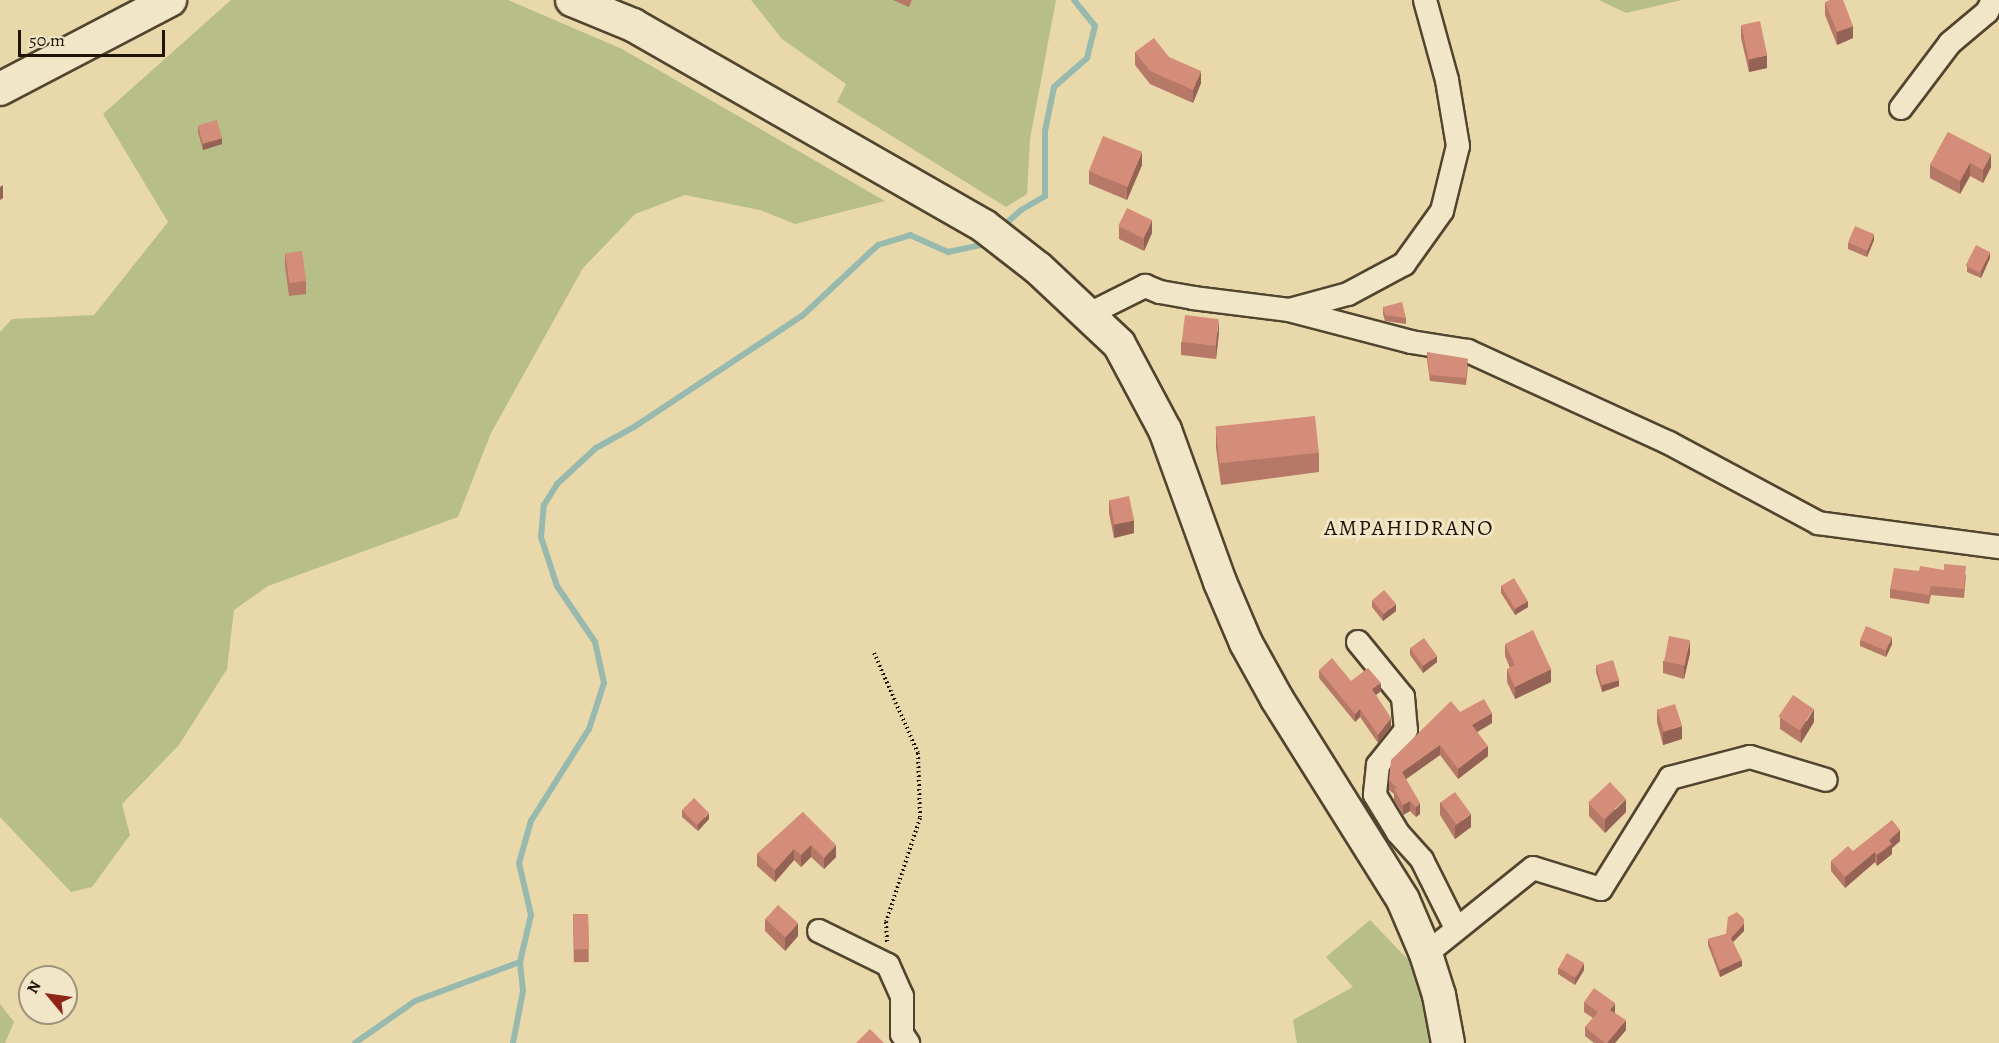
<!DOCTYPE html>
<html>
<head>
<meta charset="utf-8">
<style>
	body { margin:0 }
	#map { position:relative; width:1999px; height:1043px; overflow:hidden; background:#e9d8aa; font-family:Alegreya,serif }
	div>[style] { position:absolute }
	.green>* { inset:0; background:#b7be88 }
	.stream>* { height:6px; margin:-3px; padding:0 3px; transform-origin:3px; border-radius:3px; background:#98b9ae }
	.path>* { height:4px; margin-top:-2px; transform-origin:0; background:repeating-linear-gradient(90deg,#1f1406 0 1.5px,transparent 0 4.5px) }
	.roads { filter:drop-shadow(2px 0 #52452f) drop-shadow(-2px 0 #52452f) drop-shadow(0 2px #52452f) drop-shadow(0 -2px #52452f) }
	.street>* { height:22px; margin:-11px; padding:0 11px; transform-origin:11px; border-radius:11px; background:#f1e6c8 }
	.secondary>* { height:32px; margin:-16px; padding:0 16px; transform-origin:16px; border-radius:16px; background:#f1e6c8 }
	.wall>* { inset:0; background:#b67968; transform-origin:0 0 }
	.shaded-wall>* { inset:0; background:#946355 }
	.building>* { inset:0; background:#d48d79; transform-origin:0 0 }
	span { translate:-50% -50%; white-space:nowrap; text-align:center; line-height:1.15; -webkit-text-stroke:6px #f1e6c8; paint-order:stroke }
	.neighbourhood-label { font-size:22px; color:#1f1406; letter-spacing:1.5px }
	.north { position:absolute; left:18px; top:965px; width:60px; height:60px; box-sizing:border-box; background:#f1e6c8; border:2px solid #9d927a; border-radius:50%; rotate:299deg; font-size:16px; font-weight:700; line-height:24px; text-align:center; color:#1f1406 }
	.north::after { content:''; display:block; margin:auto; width:21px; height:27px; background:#8f2418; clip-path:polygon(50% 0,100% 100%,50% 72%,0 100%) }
	.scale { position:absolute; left:18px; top:30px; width:147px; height:27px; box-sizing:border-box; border:3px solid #1f1406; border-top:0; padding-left:8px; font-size:18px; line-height:21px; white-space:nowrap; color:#1f1406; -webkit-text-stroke:4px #f1e6c8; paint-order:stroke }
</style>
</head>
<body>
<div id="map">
	<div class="green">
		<i style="clip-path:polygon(231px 0,508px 0,622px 49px,885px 201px,795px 224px,760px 210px,685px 195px,635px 214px,583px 268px,491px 433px,458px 517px,268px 586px,234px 610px,227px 669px,179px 745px,122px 804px,130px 835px,92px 887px,71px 892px,0 817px,0 332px,12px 319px,94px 315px,168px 222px,103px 114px)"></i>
		<i style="clip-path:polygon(751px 0,1056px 0,1030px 139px,1027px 194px,1006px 207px,837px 102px,846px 84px,782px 39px)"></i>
		<i style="clip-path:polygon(1599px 0,1682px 0,1626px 13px)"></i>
		<i style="clip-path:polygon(1370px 920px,1417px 969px,1437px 1043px,1297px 1043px,1293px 1020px,1353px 987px,1326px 957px)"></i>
		<i style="clip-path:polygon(0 1004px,14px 1022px,5px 1043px,0 1043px)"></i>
	</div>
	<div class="stream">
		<i style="left:1001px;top:228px;width:27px;rotate:-42deg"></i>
		<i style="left:1021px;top:210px;width:28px;rotate:-30deg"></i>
		<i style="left:1045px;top:196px;width:65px;rotate:-90deg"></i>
		<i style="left:1045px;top:131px;width:45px;rotate:-78.4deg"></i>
		<i style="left:1054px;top:87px;width:44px;rotate:-41.3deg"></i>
		<i style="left:1087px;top:58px;width:33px;rotate:-76deg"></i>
		<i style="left:1095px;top:26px;width:33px;rotate:-129deg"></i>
		<i style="left:355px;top:1043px;width:73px;rotate:-35deg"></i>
		<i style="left:415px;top:1001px;width:112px;rotate:-20.4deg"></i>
		<i style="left:513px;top:1043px;width:53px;rotate:-79.1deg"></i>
		<i style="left:523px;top:991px;width:29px;rotate:-96deg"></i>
		<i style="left:520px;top:962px;width:48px;rotate:-76.8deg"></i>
		<i style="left:531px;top:915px;width:53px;rotate:-103deg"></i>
		<i style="left:519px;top:863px;width:44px;rotate:-74.1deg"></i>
		<i style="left:531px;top:821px;width:109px;rotate:-57.8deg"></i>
		<i style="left:589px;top:729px;width:48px;rotate:-71.9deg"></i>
		<i style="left:604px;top:683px;width:42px;rotate:-102.4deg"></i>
		<i style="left:595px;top:642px;width:68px;rotate:-124.2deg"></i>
		<i style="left:557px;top:586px;width:52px;rotate:-108.1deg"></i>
		<i style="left:541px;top:537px;width:32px;rotate:-85deg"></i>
		<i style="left:544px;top:505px;width:25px;rotate:-58deg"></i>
		<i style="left:557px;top:484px;width:53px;rotate:-42.7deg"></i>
		<i style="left:596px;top:448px;width:43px;rotate:-28.9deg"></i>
		<i style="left:634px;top:427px;width:201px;rotate:-33.5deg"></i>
		<i style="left:802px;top:316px;width:104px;rotate:-43.1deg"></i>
		<i style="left:878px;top:245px;width:34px;rotate:-17deg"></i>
		<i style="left:910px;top:235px;width:42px;rotate:24.1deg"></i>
		<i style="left:948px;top:252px;width:34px;rotate:-12deg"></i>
		<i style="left:981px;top:245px;width:8px;rotate:-40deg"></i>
	</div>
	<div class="path">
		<i style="left:874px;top:653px;width:109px;rotate:66.3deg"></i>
		<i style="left:918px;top:753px;width:65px;rotate:88.2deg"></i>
		<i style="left:920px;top:818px;width:109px;rotate:108.1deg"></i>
		<i style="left:886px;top:922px;width:21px;rotate:87deg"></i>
	</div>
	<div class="roads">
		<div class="street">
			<i style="left:1901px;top:108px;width:81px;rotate:-53deg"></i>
			<i style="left:1950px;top:43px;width:48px;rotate:-40deg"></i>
			<i style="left:1987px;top:12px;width:13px;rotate:-63deg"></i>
			<i style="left:1289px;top:310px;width:126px;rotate:14.7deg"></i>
			<i style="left:1411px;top:342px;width:58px;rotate:9deg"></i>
			<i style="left:1468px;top:351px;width:221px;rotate:24.6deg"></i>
			<i style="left:1669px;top:443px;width:169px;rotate:28.2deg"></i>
			<i style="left:1818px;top:523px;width:183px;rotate:7.6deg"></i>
			<i style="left:1089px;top:314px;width:63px;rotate:-26.6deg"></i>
			<i style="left:1145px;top:286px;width:16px;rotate:22deg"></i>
			<i style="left:1160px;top:292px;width:34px;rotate:10deg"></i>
			<i style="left:1193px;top:298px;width:97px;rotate:7.1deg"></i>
			<i style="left:1289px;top:310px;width:61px;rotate:-15.2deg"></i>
			<i style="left:1348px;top:294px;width:64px;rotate:-28.2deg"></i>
			<i style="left:1404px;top:264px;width:65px;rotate:-54.4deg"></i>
			<i style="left:1442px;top:211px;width:67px;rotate:-76.2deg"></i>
			<i style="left:1458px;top:146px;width:67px;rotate:-99.5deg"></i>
			<i style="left:1447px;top:80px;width:83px;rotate:-105.4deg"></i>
			<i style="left:1358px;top:642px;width:71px;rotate:50.7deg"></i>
			<i style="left:1403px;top:697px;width:33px;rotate:85deg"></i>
			<i style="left:1406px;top:730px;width:45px;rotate:128.7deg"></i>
			<i style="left:1378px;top:765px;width:30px;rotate:96deg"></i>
			<i style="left:1375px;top:795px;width:44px;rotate:58.8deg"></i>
			<i style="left:1398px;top:833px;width:36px;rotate:48deg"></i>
			<i style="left:1422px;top:860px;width:76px;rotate:63.4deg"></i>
			<i style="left:819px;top:931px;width:77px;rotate:26.2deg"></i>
			<i style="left:888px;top:965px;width:34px;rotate:66deg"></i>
			<i style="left:902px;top:996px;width:38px;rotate:90deg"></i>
			<i style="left:902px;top:1034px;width:11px;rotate:56deg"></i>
			<i style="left:1426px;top:954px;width:137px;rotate:-38.8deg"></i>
			<i style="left:1533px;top:868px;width:71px;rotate:17.2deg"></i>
			<i style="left:1601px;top:889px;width:131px;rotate:-58.1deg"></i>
			<i style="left:1670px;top:778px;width:83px;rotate:-14.7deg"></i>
			<i style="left:1750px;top:757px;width:79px;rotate:16.8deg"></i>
		</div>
		<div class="secondary">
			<i style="left:572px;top:0;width:66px;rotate:22.3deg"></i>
			<i style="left:633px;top:25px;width:404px;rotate:29.8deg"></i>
			<i style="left:984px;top:226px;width:68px;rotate:37.9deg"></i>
			<i style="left:1038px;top:268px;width:111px;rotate:43.2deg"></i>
			<i style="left:1119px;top:344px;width:98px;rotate:61.9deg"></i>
			<i style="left:1165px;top:430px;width:162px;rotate:70.1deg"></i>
			<i style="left:1220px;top:582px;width:66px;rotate:66.9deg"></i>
			<i style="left:1246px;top:643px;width:64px;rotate:61deg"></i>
			<i style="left:1277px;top:699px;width:237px;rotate:57.9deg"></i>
			<i style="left:1403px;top:900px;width:59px;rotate:66.9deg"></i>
			<i style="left:1426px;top:954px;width:43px;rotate:72.4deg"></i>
			<i style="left:1439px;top:995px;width:49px;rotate:79.4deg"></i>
			<i style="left:0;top:89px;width:192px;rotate:-27.6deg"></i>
		</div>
	</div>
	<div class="wall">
		<i style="clip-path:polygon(893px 0,912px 0,909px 7px)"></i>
		<i style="clip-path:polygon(1825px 2px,1853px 38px,1837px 45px,1825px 15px)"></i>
		<i style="clip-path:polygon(1741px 25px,1767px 68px,1749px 72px,1741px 38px)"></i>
		<i style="clip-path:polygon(1135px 52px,1169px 57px,1201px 83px,1193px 103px,1150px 84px,1135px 65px)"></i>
		<i style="clip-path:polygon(198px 126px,222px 144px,203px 150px,198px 132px)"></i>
		<i style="clip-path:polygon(1948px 132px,1991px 167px,1983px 183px,1970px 176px,1960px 194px,1930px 178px,1930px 165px)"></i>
		<i style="clip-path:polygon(1142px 165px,1127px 200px,1089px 184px,1089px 171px)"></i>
		<i style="clip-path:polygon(1119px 226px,1152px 233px,1144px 251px,1119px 239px)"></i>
		<i style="clip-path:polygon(1874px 240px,1867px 257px,1848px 249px,1848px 243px)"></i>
		<i style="clip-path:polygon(285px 253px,306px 281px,306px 294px,289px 296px,285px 266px)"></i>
		<i style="clip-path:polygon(1990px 258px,1981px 278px,1967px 272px,1967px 266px)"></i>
		<i style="clip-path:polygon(1383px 307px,1406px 318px,1406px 324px,1385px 321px,1383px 314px)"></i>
		<i style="clip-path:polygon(1219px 332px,1216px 359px,1181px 355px,1181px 342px)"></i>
		<i style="clip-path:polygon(1427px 352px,1468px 366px,1466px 385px,1430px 381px,1427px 359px)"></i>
		<i style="clip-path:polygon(1216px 429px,1319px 453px,1319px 472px,1221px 485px,1216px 448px)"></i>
		<i style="clip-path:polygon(1109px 500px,1134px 533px,1114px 538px,1109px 513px)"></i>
		<i style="clip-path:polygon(1919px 571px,1966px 575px,1964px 598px,1931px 595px,1929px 604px,1890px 598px,1890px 589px)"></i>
		<i style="clip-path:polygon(1501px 586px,1528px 607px,1515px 615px,1501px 593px)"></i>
		<i style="clip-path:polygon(1372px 601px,1396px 611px,1383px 621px,1372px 607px)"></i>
		<i style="clip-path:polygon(1860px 640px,1892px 644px,1886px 657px,1860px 646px)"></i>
		<i style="clip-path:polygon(1505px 644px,1551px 682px,1515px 699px,1507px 682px,1507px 669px,1510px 668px,1505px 656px)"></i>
		<i style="clip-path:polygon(1410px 648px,1437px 662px,1423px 673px,1410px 655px)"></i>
		<i style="clip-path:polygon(1690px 653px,1684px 679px,1663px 673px,1663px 661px)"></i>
		<i style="clip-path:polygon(1596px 666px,1619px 686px,1602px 692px,1596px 672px)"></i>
		<i style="clip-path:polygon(1319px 670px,1381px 691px,1376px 695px,1391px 727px,1378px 743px,1360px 717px,1355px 722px,1319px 678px)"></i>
		<i style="clip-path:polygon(1657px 709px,1682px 739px,1663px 745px,1657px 722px)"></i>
		<i style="clip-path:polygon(1460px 712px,1492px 723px,1477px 732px,1488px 756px,1458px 779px,1440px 755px,1406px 779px,1420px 814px,1416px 817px,1410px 811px,1403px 815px,1394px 800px,1394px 794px,1389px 790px,1389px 780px)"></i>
		<i style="clip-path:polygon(1780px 717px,1814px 722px,1801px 743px,1780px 729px)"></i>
		<i style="clip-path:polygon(1440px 802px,1471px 827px,1455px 839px,1440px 815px)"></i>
		<i style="clip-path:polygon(1589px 803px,1626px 812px,1605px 833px,1589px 816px)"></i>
		<i style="clip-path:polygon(682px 810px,709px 819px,698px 831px,682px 817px)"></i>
		<i style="clip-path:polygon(803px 812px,836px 857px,824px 869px,811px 857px,801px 867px,794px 860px,775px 882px,757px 866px,757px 854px)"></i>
		<i style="clip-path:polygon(1900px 841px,1892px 848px,1892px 854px,1877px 866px,1875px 862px,1845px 888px,1831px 871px,1831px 861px,1853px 851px)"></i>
		<i style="left:588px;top:914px;width:48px;height:15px;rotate:89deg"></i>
		<i style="clip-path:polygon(765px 919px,798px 936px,785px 951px,765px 931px)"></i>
		<i style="clip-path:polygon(1744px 926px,1744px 931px,1733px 942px,1742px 966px,1720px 977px,1708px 945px,1708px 939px,1726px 934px)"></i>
		<i style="clip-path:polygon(1558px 968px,1584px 970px,1575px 985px,1558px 974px)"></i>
		<i style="clip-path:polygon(1584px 1002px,1615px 1012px,1615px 1013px,1626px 1030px,1615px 1043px,1594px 1043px,1585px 1036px,1585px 1027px,1593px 1018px,1584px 1012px)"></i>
	</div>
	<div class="shaded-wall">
		<i style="clip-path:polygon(1853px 26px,1853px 38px,1837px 45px,1837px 32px)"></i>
		<i style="clip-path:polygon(1767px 55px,1767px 68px,1749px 72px,1749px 60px)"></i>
		<i style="clip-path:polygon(1201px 71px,1201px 83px,1193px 103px,1193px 90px)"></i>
		<i style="clip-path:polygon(222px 138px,222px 144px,203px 150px,203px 143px)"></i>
		<i style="clip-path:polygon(1142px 152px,1142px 165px,1127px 200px,1127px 187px)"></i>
		<i style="clip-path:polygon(1991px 154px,1991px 167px,1983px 183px,1983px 170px)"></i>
		<i style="clip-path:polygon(1970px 163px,1970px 176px,1960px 194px,1960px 181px)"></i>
		<i style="clip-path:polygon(3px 185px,3px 198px,0 200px,0 187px)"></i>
		<i style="clip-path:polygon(1152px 220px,1152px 233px,1144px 251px,1144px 238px)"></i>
		<i style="clip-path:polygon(1874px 234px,1874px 240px,1867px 257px,1867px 250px)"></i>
		<i style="clip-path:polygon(1990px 252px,1990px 258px,1981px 278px,1981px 272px)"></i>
		<i style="clip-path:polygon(1219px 319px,1219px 332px,1216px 359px,1216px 346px)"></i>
		<i style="clip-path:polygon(1134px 520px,1134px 533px,1114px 538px,1114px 525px)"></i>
		<i style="clip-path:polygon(1528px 601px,1528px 607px,1515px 615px,1515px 609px)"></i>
		<i style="clip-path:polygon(1396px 604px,1396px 611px,1383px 621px,1383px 615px)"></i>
		<i style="clip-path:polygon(1892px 637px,1892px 644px,1886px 657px,1886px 651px)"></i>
		<i style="clip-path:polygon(1690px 640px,1690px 653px,1684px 679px,1684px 666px)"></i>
		<i style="clip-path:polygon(1437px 656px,1437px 662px,1423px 673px,1423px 666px)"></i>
		<i style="clip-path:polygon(1551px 669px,1551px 682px,1515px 699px,1515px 687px)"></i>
		<i style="clip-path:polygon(1619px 680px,1619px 686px,1602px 692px,1602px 685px)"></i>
		<i style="clip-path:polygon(1381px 683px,1381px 691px,1372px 698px,1372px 689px)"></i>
		<i style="clip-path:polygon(1360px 709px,1360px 717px,1355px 722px,1355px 714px)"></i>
		<i style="clip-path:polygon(1814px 709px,1814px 722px,1801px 743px,1801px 730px)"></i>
		<i style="clip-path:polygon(1492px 713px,1492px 723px,1472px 735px,1472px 725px)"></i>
		<i style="clip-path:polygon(1391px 718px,1391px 727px,1378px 743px,1378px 735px)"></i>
		<i style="clip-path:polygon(1682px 726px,1682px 739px,1663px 745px,1663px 732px)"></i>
		<i style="clip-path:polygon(1440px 745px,1440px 755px,1402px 782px,1402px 772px)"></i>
		<i style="clip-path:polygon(1488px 746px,1488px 756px,1458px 779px,1458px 769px)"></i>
		<i style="clip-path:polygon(1626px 799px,1626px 812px,1605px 833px,1605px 820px)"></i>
		<i style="clip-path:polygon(1410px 801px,1410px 811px,1403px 815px,1403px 805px)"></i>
		<i style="clip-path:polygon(1420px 803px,1420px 814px,1416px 817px,1416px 807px)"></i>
		<i style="clip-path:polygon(709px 813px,709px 819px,698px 831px,698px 825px)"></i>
		<i style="clip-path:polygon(1471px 814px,1471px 827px,1455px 839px,1455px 826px)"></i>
		<i style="clip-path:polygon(1900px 830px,1900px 841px,1892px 848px,1892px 854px,1877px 866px,1877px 855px,1889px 840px)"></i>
		<i style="clip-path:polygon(811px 845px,811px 857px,801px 867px,801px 855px)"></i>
		<i style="clip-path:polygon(836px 845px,836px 857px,824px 869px,824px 858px)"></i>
		<i style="clip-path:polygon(794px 849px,794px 860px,775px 882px,775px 870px)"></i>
		<i style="clip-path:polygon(1875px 852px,1875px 862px,1845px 888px,1845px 877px)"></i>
		<i style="clip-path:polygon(1744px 919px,1744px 931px,1731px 944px,1731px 938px)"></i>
		<i style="clip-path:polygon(798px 923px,798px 936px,785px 951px,785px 938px)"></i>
		<i style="clip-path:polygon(1742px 960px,1742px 966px,1720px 977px,1720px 970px)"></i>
		<i style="clip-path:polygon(1584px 963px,1584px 970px,1575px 985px,1575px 978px)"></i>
		<i style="clip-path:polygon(1615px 1003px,1615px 1012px,1610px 1019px,1610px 1010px)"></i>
		<i style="clip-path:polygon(1626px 1020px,1626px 1030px,1615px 1043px,1607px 1043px)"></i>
	</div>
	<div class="building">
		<i style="clip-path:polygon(1830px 0,1843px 0,1853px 26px,1837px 32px,1825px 2px)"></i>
		<i style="left:1760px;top:21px;width:35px;height:19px;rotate:78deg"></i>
		<i style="clip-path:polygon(1154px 38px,1169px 57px,1201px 71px,1193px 90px,1150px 71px,1135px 52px)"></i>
		<i style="left:217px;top:120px;width:19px;height:20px;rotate:74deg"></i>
		<i style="clip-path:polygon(1948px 132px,1991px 154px,1983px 170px,1970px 163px,1960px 181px,1930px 165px)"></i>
		<i style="left:1103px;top:136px;width:42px;height:38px;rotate:22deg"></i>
		<i style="left:1127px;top:208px;width:28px;height:20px;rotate:26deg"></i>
		<i style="left:1855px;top:226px;width:21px;height:18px;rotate:23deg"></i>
		<i style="left:1976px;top:245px;width:16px;height:23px;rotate:27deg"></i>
		<i style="left:302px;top:251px;width:30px;height:17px;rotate:82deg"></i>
		<i style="clip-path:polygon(1402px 302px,1406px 318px,1385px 315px,1383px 307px)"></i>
		<i style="left:1185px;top:315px;width:34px;height:27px;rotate:7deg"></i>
		<i style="clip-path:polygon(1427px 352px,1464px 358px,1468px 359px,1466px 378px,1430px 375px)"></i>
		<i style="left:1315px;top:416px;width:37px;height:100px;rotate:84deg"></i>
		<i style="left:1129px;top:496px;width:25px;height:20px;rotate:78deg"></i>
		<i style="clip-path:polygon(1944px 564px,1966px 566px,1964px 589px,1931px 586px,1929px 595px,1890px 589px,1894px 568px,1919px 571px,1920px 566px,1944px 570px)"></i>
		<i style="left:1514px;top:578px;width:27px;height:15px;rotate:59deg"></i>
		<i style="left:1384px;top:590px;width:18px;height:16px;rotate:49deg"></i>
		<i style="left:1866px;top:626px;width:28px;height:15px;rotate:23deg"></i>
		<i style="clip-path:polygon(1533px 630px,1551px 669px,1515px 687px,1507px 669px,1515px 665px,1505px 644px)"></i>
		<i style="left:1669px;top:636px;width:21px;height:26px;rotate:11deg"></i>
		<i style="left:1424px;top:638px;width:22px;height:17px;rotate:54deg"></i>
		<i style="clip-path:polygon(1332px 658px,1351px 681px,1368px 668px,1381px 683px,1372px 689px,1391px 718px,1378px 735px,1360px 709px,1355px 714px,1319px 670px)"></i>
		<i style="left:1613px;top:660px;width:21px;height:18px;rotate:73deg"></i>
		<i style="left:1793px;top:695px;width:25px;height:26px;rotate:34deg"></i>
		<i style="clip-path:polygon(1484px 699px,1492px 713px,1472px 725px,1488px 746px,1458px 769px,1440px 745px,1402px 772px,1420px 803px,1416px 807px,1410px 801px,1403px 805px,1394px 789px,1397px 788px,1389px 780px,1391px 760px,1451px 701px,1460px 712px)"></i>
		<i style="left:1675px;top:704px;width:23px;height:19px;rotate:72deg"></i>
		<i style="left:1610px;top:782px;width:23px;height:30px;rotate:47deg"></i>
		<i style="left:1455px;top:792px;width:27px;height:18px;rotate:54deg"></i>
		<i style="left:694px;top:798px;width:21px;height:17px;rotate:45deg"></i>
		<i style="clip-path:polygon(803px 812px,836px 845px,824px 858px,811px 845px,801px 855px,794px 849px,775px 870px,757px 854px)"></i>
		<i style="clip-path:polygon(1892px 820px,1900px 830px,1889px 840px,1892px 844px,1877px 855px,1875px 852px,1845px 877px,1831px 861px,1848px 846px,1853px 851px)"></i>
		<i style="left:778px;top:905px;width:27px;height:19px;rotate:42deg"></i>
		<i style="clip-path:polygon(1737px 912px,1744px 919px,1744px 924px,1731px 938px,1742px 960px,1720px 970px,1708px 939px,1726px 934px,1728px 917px)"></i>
		<i style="left:588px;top:914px;width:35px;height:15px;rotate:88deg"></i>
		<i style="left:1567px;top:953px;width:20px;height:17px;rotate:30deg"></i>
		<i style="clip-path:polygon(1594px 988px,1615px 1003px,1610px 1010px,1626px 1020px,1607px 1043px,1605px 1043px,1585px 1027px,1598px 1012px,1584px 1002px)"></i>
		<i style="clip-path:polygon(870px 1029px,884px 1043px,856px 1043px)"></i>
	</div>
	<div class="neighbourhood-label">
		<span style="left:1409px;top:529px">AMPAHIDRANO</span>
	</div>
	<div class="north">N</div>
	<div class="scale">50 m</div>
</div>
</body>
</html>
